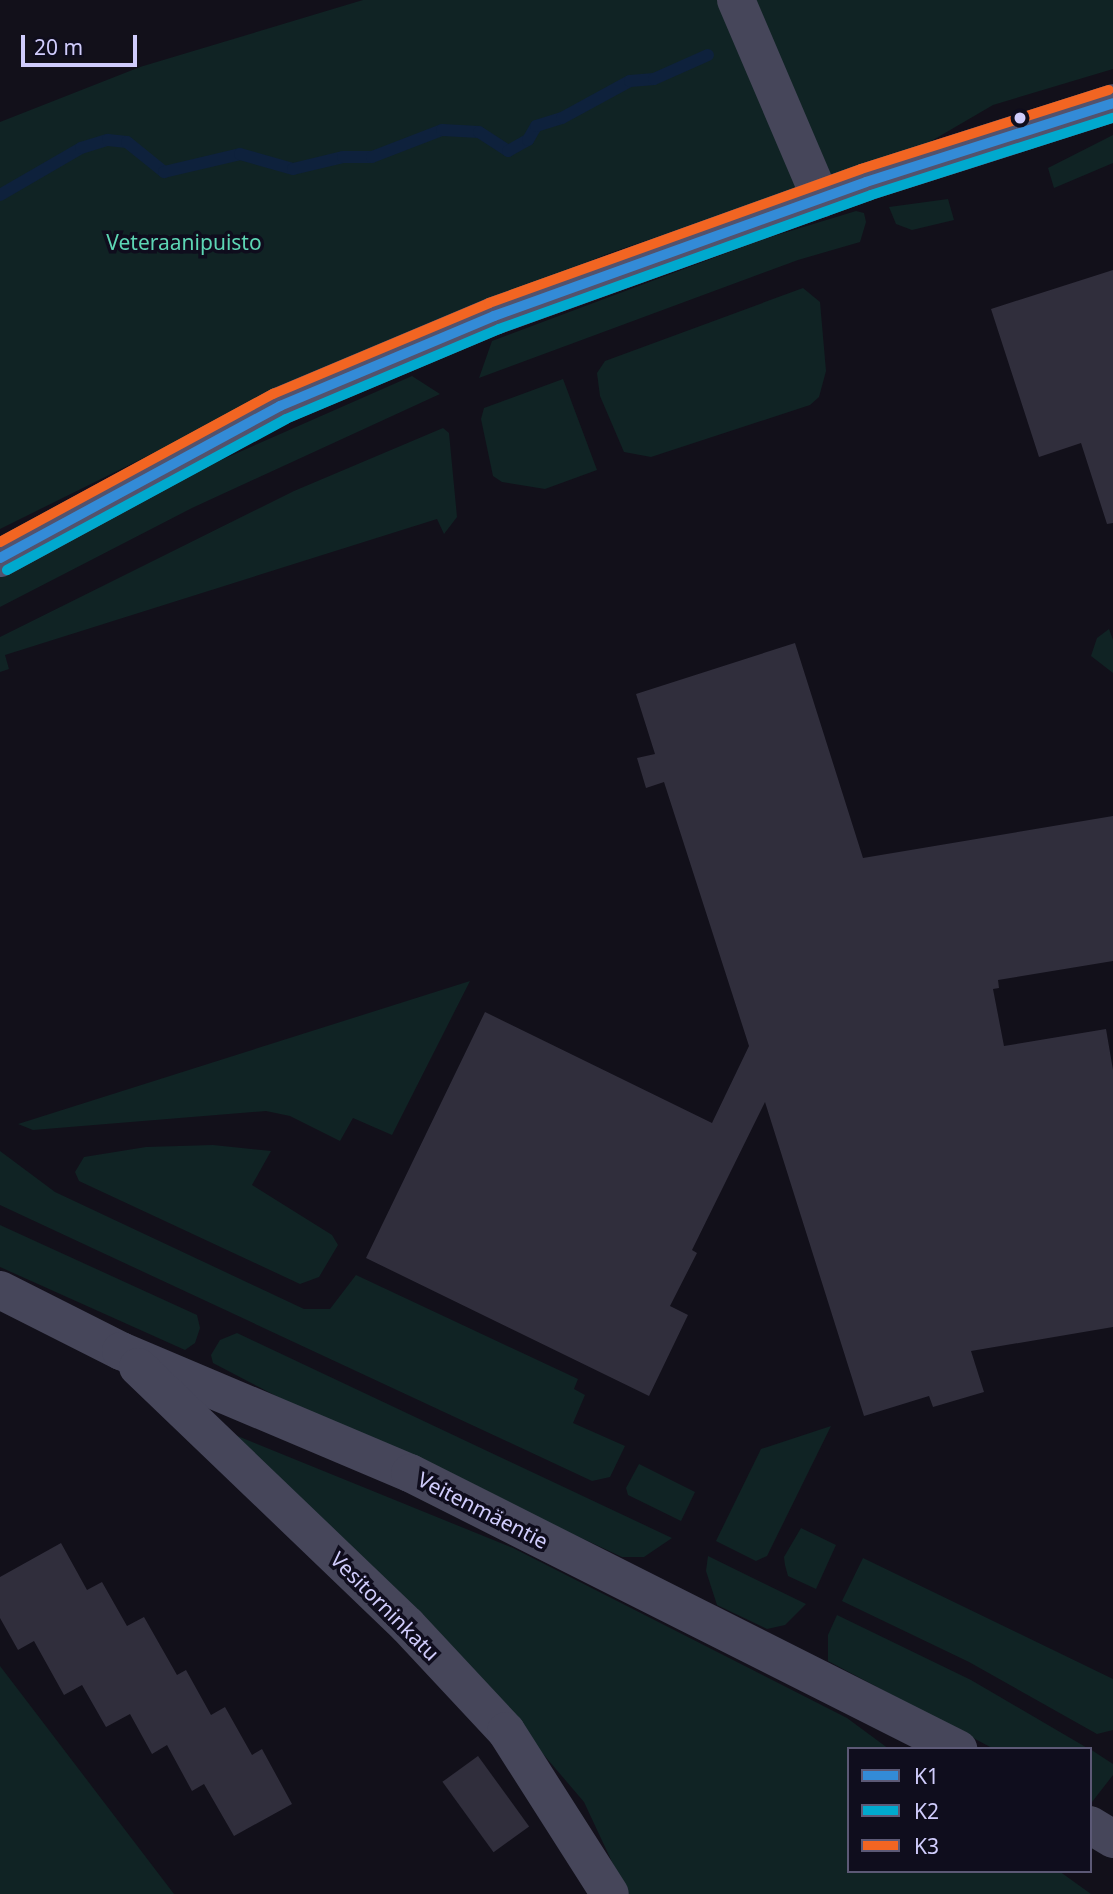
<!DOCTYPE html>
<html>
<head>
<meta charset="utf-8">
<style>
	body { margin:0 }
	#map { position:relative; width:1113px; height:1894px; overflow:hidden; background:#12101a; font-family:"Noto Sans",sans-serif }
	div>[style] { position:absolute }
	.green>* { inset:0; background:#102324 }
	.stream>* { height:12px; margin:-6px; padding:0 6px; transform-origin:6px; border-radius:6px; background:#0e213c }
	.building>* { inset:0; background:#302e3c; transform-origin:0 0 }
	.street>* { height:38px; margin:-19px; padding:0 19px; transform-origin:19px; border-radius:19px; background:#46465a }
	.secondary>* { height:38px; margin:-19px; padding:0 19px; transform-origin:19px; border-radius:19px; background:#53526c }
	.bus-1>* { height:10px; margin:-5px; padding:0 5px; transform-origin:5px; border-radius:5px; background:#338bd7 }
	.bus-2>* { height:10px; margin:-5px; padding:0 5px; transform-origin:5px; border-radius:5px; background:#00a9ce }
	.bus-3>* { height:10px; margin:-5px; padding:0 5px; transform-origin:5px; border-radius:5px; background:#f26522 }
	.dots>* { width:19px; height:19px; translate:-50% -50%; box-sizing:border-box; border:4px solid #0f0d1d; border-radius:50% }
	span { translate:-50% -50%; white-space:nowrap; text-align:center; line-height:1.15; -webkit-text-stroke:7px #0f0d1d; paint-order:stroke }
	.park-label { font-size:21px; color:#5dd6b4 }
	.street-label { font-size:21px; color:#d0ccfc }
	.legend { position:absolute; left:847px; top:1747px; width:245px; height:126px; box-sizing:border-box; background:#0f0d1d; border:2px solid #5c5976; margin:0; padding:9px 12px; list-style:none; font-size:21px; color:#d0ccfc }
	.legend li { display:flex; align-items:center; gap:14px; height:35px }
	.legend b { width:35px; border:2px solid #5c5976 }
	.scale { position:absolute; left:21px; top:35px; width:116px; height:32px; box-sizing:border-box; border:4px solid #d0ccfc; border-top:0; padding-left:9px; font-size:21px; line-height:24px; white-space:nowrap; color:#d0ccfc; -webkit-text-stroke:5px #0f0d1d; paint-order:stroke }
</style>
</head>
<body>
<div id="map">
	<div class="green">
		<i style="clip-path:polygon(363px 0,1113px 0,1113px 69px,993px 105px,921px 147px,607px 254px,399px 340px,200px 430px,0 529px,0 122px,140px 67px)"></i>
		<i style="clip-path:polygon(1113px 135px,1113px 163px,1054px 188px,1048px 168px)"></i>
		<i style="clip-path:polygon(948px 199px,954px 220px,912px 230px,896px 224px,889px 207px)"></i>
		<i style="clip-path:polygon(856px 211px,864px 213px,866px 222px,860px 242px,798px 260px,479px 378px,492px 341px,764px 239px)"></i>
		<i style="clip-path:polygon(803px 288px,820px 302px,826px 371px,819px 397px,810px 405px,651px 457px,624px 452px,600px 396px,597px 373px,605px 361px)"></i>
		<i style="clip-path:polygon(412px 376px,440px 394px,192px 508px,0 607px,0 573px,187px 475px)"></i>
		<i style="clip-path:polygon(563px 379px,597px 470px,545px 489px,502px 482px,493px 476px,481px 419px,484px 408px)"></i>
		<i style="clip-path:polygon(443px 428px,449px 433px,457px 517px,444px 534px,437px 519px,5px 655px,9px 669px,0 672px,0 637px,294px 491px)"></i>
		<i style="clip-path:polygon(1109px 629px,1113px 640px,1113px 673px,1091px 656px,1097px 638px)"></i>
		<i style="clip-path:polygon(470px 981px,392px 1135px,353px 1118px,340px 1141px,290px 1116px,266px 1111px,33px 1130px,18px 1124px)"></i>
		<i style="clip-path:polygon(146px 1147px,213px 1145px,271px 1151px,252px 1185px,332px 1235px,338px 1245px,319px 1277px,300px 1284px,79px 1181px,75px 1172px,84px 1157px)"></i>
		<i style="clip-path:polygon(0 1151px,55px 1192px,304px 1309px,330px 1309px,356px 1275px,578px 1379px,574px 1389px,585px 1395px,573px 1423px,625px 1446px,610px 1477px,592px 1481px,0 1205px)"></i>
		<i style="clip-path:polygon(0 1225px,197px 1315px,200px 1328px,195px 1343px,185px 1350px,0 1267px)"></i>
		<i style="clip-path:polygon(237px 1333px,672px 1538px,644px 1557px,622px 1557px,280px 1398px,213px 1363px,211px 1355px,220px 1340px)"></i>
		<i style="clip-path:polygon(831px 1426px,767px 1556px,756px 1561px,716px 1541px,761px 1449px)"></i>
		<i style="clip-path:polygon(230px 1433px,513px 1548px,847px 1718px,889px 1749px,849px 1749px,849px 1871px,1059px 1871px,1091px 1894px,627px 1894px,584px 1802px,491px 1693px)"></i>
		<i style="clip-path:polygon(639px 1464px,695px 1492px,681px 1521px,628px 1495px,626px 1488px)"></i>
		<i style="clip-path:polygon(801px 1528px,836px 1545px,816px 1589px,788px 1576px,785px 1565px,784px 1557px)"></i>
		<i style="clip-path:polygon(708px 1556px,806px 1604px,785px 1625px,767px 1629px,717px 1605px,706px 1571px)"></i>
		<i style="clip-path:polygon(863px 1558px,1113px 1679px,1113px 1730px,1097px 1734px,969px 1662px,842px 1601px)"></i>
		<i style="clip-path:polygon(837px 1615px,971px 1680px,1089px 1749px,994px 1749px,828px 1661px,828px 1635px)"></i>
		<i style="clip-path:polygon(0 1666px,174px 1894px,0 1894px)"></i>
		<i style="clip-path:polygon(1090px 1749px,1113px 1764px,1113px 1775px,1092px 1802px)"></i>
	</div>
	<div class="stream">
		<i style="left:0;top:195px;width:94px;rotate:-30.1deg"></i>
		<i style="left:81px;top:148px;width:28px;rotate:-17deg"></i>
		<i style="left:108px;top:140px;width:19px;rotate:6deg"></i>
		<i style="left:127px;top:142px;width:48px;rotate:39deg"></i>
		<i style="left:164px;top:172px;width:78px;rotate:-13.3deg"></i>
		<i style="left:240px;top:154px;width:55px;rotate:15.8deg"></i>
		<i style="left:293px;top:169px;width:51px;rotate:-13.5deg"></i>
		<i style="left:343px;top:157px;width:29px"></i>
		<i style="left:372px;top:157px;width:75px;rotate:-21.1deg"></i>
		<i style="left:442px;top:130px;width:37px;rotate:3deg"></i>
		<i style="left:479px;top:132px;width:35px;rotate:33deg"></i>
		<i style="left:508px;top:151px;width:23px;rotate:-29deg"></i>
		<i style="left:528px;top:140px;width:16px;rotate:-60deg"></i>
		<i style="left:536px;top:126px;width:27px;rotate:-17deg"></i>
		<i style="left:562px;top:118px;width:77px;rotate:-28.6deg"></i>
		<i style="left:630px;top:81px;width:24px;rotate:-5deg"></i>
		<i style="left:654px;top:79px;width:59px;rotate:-24deg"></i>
	</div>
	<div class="building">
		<i style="clip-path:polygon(1113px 270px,1113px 523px,1107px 524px,1081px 443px,1039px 457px,991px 309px)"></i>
		<i style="clip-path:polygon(795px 643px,863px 858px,1113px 816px,1113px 961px,998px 980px,999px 988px,993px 989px,1004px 1046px,1106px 1029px,1113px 1070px,1113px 1327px,971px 1351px,984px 1392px,933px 1407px,929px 1396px,864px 1416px,765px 1102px,692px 1250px,697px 1253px,670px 1306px,688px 1315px,649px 1396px,366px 1258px,485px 1012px,712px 1123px,749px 1046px,664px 782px,646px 788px,637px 758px,655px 754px,636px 694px)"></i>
		<i style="clip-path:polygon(61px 1543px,87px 1590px,102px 1582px,127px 1626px,144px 1617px,177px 1675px,186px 1670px,211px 1715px,225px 1707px,252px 1755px,262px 1749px,292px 1804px,234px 1836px,204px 1784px,192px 1791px,167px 1745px,152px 1754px,130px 1714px,106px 1727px,82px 1685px,64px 1695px,34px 1641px,18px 1650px,0 1618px,0 1577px)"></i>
		<i style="left:478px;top:1756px;width:87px;height:44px;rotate:54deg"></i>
	</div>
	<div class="street">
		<i style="left:736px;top:0;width:216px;rotate:66.9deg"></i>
		<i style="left:0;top:1290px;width:136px;rotate:26.8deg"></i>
		<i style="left:121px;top:1351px;width:314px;rotate:22.9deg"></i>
		<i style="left:410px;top:1473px;width:614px;rotate:26.73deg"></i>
		<i style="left:138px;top:1367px;width:373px;rotate:43.8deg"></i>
		<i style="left:407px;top:1625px;width:145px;rotate:47deg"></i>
		<i style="left:506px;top:1731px;width:193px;rotate:57.5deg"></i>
		<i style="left:1090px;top:1825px;width:27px;rotate:31deg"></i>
	</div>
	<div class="secondary">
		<i style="left:0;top:558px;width:319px;rotate:-28.5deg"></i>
		<i style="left:280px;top:406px;width:232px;rotate:-22.8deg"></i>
		<i style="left:494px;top:316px;width:395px;rotate:-19.8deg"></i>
		<i style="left:866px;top:182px;width:259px;rotate:-17.7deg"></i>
	</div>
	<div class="bus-1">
		<i style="left:0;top:558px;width:319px;rotate:-28.5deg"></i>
		<i style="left:280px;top:406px;width:232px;rotate:-22.8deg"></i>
		<i style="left:494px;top:316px;width:395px;rotate:-19.8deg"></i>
		<i style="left:866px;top:182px;width:259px;rotate:-17.7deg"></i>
	</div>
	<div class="bus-2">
		<i style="left:7px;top:570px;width:317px;rotate:-28.4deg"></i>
		<i style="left:286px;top:419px;width:231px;rotate:-22.9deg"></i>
		<i style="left:499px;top:329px;width:395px;rotate:-19.8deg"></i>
		<i style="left:871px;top:195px;width:254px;rotate:-17.7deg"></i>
	</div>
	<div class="bus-3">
		<i style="left:0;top:542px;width:311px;rotate:-28.5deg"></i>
		<i style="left:273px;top:394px;width:234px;rotate:-22.8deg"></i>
		<i style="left:489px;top:303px;width:395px;rotate:-19.8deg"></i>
		<i style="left:861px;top:169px;width:260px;rotate:-17.7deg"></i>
	</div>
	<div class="dots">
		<i style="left:1020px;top:118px;background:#d0ccfc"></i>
	</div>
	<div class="park-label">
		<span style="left:184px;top:242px">Veteraanipuisto</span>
	</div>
	<div class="street-label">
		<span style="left:483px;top:1510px;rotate:27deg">Veitenmäentie</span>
		<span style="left:385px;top:1606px;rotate:45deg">Vesitorninkatu</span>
	</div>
	<ul class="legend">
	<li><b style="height:9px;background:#338bd7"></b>K1</li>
	<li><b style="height:9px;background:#00a9ce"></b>K2</li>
	<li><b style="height:9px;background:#f26522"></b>K3</li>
	</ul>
	<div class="scale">20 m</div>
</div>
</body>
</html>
